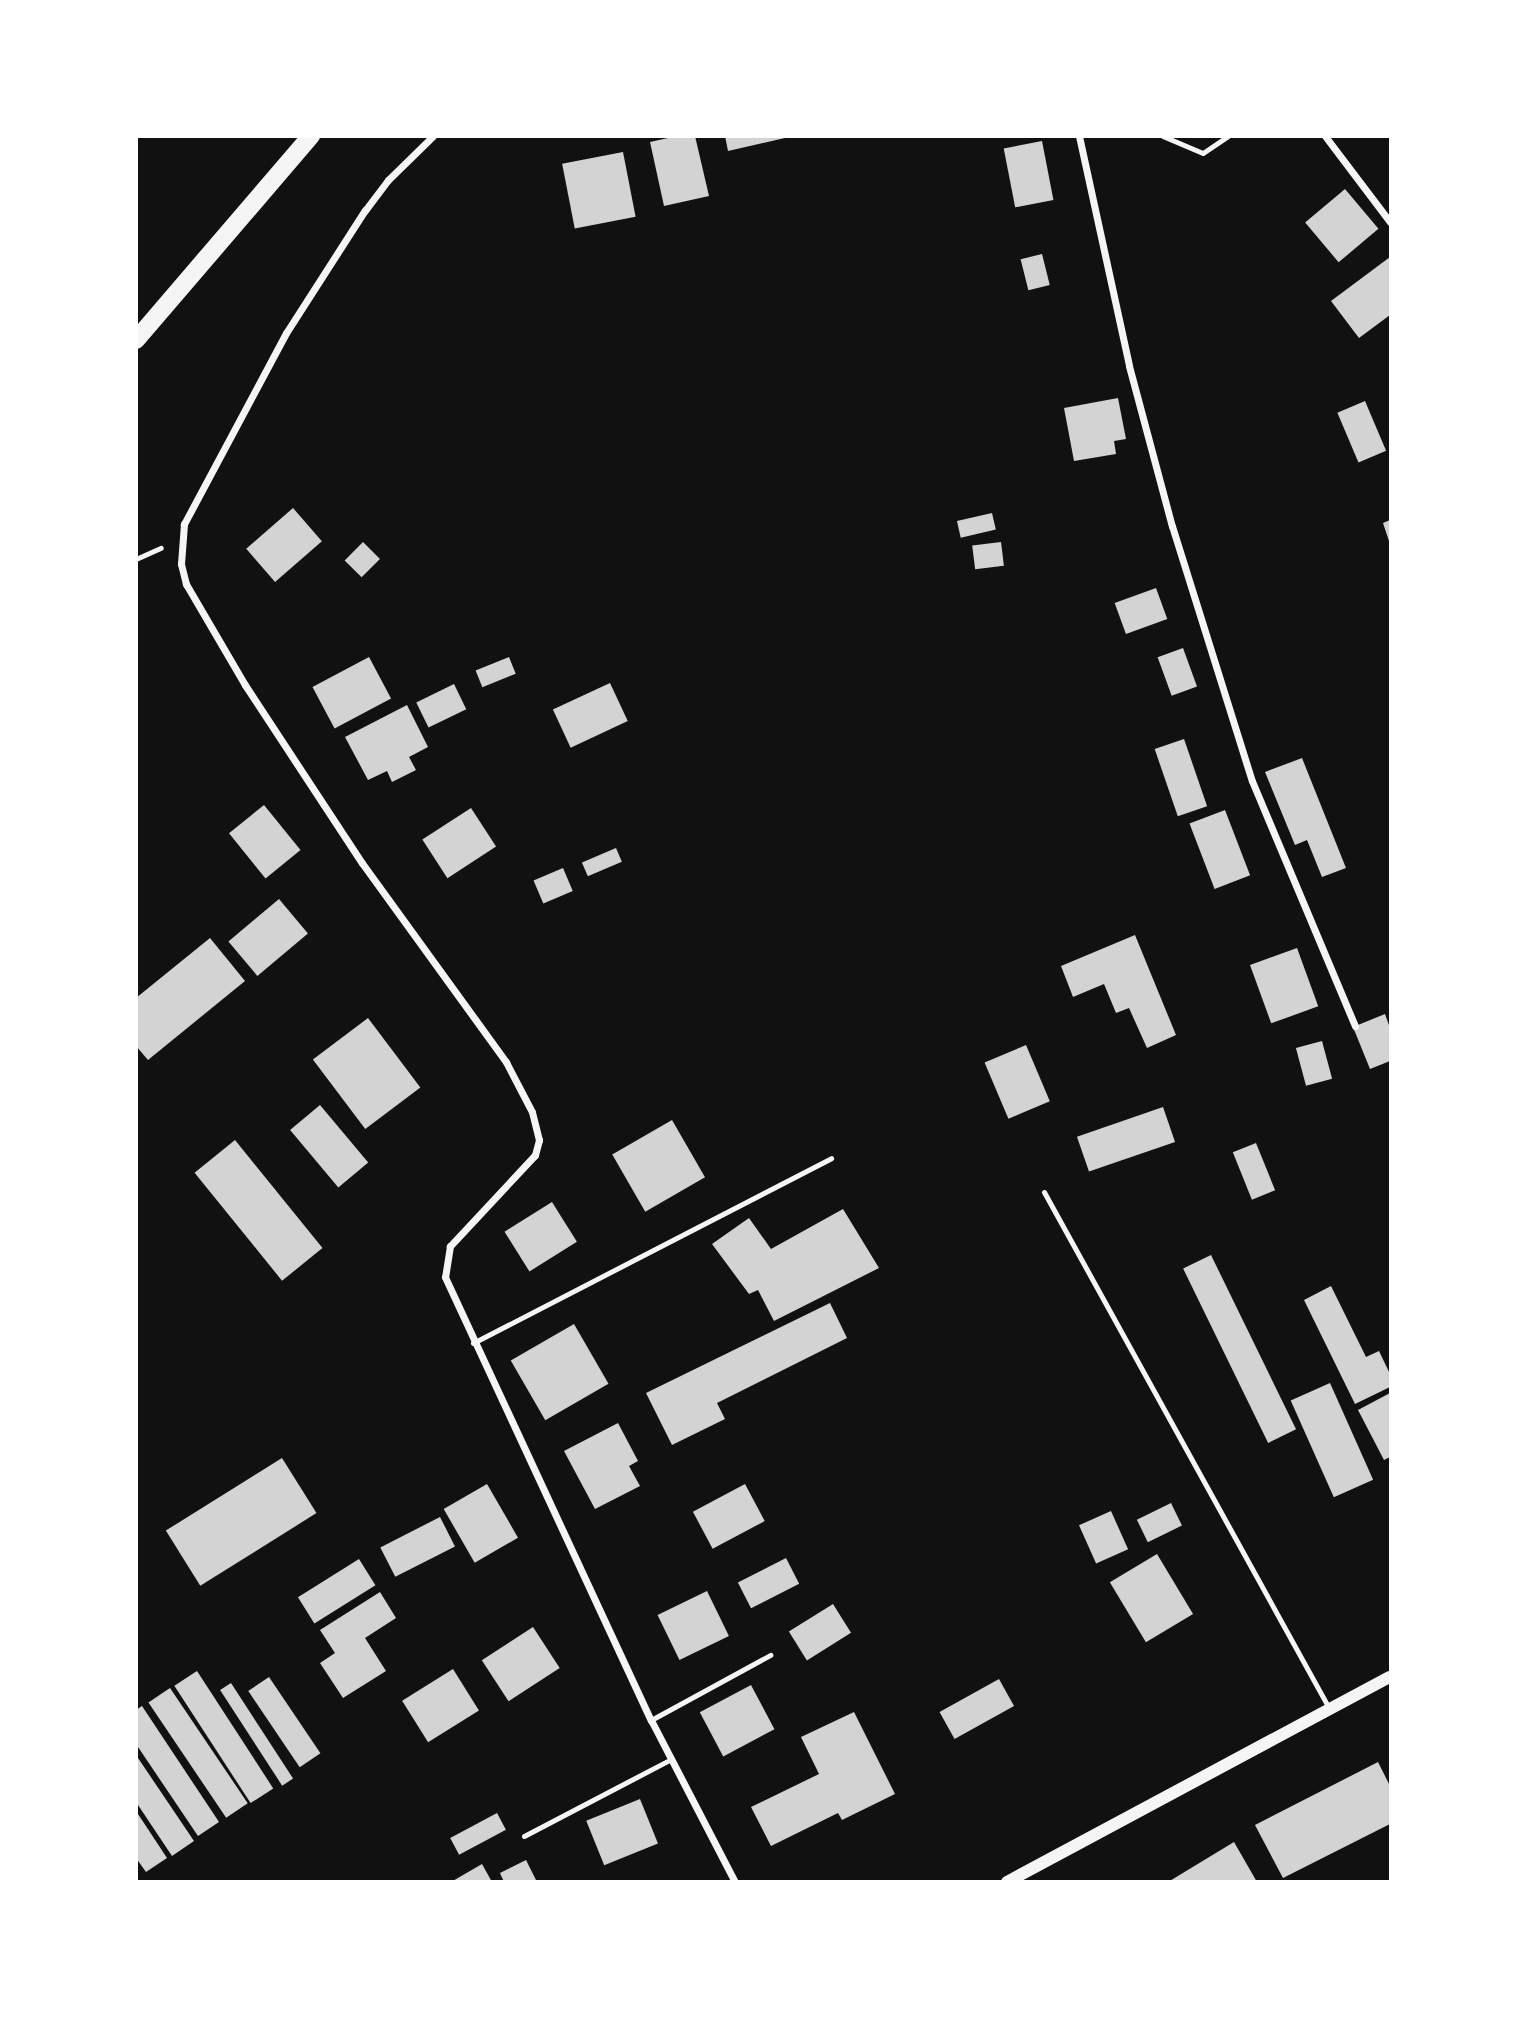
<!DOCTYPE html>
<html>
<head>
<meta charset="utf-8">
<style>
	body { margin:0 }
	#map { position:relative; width:1527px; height:2018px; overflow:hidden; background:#111; font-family:"Noto Sans",sans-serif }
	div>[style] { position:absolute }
	.building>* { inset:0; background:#d3d3d3; transform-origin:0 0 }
	.path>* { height:4.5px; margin:-2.25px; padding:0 2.25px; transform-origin:2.25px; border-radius:2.25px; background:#f5f5f5 }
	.service>* { height:5px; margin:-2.5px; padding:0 2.5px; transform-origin:2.5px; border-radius:2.5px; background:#f5f5f5 }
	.minor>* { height:7px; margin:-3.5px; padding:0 3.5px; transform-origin:3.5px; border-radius:3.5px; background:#f5f5f5 }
	.tertiary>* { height:12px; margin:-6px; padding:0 6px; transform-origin:6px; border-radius:6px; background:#f5f5f5 }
	.primary>* { height:18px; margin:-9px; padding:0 9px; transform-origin:9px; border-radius:9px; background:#f5f5f5 }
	span { translate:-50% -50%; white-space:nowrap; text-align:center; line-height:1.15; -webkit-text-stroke:5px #fff; paint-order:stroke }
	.frame { position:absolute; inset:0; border:138px solid #fff; pointer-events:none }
</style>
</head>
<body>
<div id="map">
	<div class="building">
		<i style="clip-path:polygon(677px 136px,695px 136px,709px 196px,664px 206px,650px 142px)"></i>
		<i style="clip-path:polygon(725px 136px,785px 136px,785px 138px,728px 151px)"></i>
		<i style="left:1042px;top:141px;width:60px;height:39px;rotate:79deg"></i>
		<i style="left:623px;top:152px;width:66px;height:62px;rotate:79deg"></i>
		<i style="left:1345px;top:189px;width:52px;height:52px;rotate:50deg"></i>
		<i style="left:1042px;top:254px;width:32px;height:22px;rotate:76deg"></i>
		<i style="clip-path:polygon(1390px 257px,1390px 315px,1359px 338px,1331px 301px)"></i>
		<i style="clip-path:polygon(1118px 398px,1126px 439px,1114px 441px,1116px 454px,1074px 461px,1064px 408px)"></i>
		<i style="left:1365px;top:401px;width:54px;height:30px;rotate:67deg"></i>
		<i style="left:293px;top:508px;width:44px;height:62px;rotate:49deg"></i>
		<i style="left:992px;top:513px;width:17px;height:36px;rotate:77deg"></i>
		<i style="clip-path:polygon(1390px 520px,1390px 544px,1383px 523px)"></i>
		<i style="left:363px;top:542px;width:24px;height:26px;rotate:45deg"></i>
		<i style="left:1001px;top:542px;width:24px;height:29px;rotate:83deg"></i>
		<i style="left:1156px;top:588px;width:33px;height:44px;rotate:70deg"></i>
		<i style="left:1183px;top:648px;width:41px;height:27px;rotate:70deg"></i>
		<i style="left:369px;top:657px;width:47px;height:64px;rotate:62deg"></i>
		<i style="left:509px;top:657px;width:18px;height:36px;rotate:68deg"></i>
		<i style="left:610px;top:683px;width:42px;height:63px;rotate:65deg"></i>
		<i style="left:454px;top:684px;width:28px;height:42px;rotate:64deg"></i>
		<i style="clip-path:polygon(407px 705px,428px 747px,409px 757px,416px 770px,392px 782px,387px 771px,368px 780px,345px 737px)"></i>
		<i style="left:1184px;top:739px;width:71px;height:31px;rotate:71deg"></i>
		<i style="clip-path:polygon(1302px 758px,1346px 868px,1322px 877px,1307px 840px,1295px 845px,1265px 772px)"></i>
		<i style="left:264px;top:805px;width:58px;height:45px;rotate:51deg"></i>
		<i style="left:471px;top:808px;width:46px;height:58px;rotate:57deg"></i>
		<i style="left:1225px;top:810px;width:70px;height:38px;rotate:69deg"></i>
		<i style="left:616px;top:848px;width:15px;height:37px;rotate:67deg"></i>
		<i style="left:563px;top:868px;width:25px;height:32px;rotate:67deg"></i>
		<i style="left:279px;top:899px;width:45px;height:66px;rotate:50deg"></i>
		<i style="clip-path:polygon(1135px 935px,1176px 1035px,1147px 1048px,1129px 1008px,1116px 1013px,1104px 984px,1073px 997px,1061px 966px)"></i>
		<i style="clip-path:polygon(210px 938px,245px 981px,148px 1060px,136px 1046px,136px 998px)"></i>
		<i style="left:1297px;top:948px;width:62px;height:50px;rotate:70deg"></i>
		<i style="clip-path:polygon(1385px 1014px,1390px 1028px,1390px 1061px,1370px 1069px,1353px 1027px)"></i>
		<i style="left:368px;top:1018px;width:87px;height:69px;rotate:53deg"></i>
		<i style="left:1322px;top:1041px;width:39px;height:27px;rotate:75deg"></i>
		<i style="left:1026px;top:1045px;width:61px;height:45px;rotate:67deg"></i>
		<i style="left:320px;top:1105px;width:75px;height:39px;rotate:50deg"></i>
		<i style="left:1163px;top:1107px;width:37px;height:91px;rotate:71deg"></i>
		<i style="left:672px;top:1120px;width:66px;height:69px;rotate:60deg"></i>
		<i style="left:235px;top:1140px;width:139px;height:52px;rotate:51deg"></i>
		<i style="left:1256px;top:1143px;width:51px;height:25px;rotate:68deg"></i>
		<i style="left:552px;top:1202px;width:47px;height:56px;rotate:58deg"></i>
		<i style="clip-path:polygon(843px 1209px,879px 1268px,774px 1321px,758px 1290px,749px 1294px,712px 1244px,749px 1218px,771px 1249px)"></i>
		<i style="left:1211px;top:1255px;width:194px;height:31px;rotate:64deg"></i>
		<i style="clip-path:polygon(1331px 1286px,1366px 1357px,1379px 1351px,1390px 1374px,1390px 1387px,1355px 1404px,1304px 1300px)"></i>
		<i style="clip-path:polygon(830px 1303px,847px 1338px,717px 1403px,725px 1419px,672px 1445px,646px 1393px)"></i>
		<i style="left:574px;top:1324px;width:69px;height:73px;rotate:60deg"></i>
		<i style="left:1330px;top:1383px;width:106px;height:43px;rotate:66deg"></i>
		<i style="clip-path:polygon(1390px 1393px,1390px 1457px,1384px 1460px,1358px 1410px)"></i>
		<i style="clip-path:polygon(618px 1423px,638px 1461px,629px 1466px,640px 1486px,595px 1509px,564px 1451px)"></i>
		<i style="left:282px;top:1458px;width:65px;height:137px;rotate:58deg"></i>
		<i style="left:487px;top:1484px;width:62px;height:50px;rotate:60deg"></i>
		<i style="left:745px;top:1484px;width:42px;height:59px;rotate:62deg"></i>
		<i style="left:1171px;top:1503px;width:25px;height:38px;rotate:64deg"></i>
		<i style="left:1111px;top:1511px;width:42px;height:35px;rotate:66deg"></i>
		<i style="left:440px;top:1517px;width:33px;height:67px;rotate:63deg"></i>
		<i style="left:1157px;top:1554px;width:70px;height:55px;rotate:59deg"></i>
		<i style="left:786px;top:1558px;width:29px;height:54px;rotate:63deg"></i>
		<i style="left:359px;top:1559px;width:31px;height:72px;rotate:58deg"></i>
		<i style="left:707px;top:1591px;width:50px;height:55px;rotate:64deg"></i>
		<i style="clip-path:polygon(380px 1592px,396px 1618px,365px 1638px,386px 1671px,343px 1698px,320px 1663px,335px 1653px,320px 1630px)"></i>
		<i style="left:833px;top:1604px;width:34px;height:52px;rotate:58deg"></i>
		<i style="left:533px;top:1627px;width:49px;height:61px;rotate:57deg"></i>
		<i style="left:453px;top:1669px;width:49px;height:60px;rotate:58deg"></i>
		<i style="left:197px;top:1671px;width:140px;height:27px;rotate:57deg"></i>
		<i style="left:269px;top:1677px;width:92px;height:25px;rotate:56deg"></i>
		<i style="left:999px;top:1679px;width:31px;height:68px;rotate:61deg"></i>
		<i style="left:231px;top:1683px;width:114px;height:13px;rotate:57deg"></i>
		<i style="left:751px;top:1685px;width:50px;height:58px;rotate:62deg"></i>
		<i style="left:170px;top:1688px;width:139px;height:26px;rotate:56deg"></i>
		<i style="clip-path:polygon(142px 1706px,219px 1822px,198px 1836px,136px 1744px,136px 1710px)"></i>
		<i style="clip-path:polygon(854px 1712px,895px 1794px,842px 1820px,838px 1813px,771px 1846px,751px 1807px,819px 1774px,801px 1737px)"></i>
		<i style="clip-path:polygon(136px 1755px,194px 1841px,172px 1856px,136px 1802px)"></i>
		<i style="clip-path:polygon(1378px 1762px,1390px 1786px,1390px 1824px,1283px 1878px,1255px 1825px)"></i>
		<i style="left:640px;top:1799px;width:48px;height:58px;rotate:68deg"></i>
		<i style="clip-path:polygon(136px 1811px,167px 1858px,146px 1872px,136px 1858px)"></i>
		<i style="left:497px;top:1813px;width:19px;height:53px;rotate:62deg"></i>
		<i style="clip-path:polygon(1234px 1842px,1257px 1882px,1168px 1882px)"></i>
		<i style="clip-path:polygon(526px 1860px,537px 1882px,504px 1882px,500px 1873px)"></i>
		<i style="clip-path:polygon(482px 1864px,492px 1882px,451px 1882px)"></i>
	</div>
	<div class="path">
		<i style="left:1163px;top:136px;width:43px;rotate:23deg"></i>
		<i style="left:1203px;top:153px;width:30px;rotate:-34deg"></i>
		<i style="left:136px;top:559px;width:27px;rotate:-24deg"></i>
	</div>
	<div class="service">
		<i style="left:1044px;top:1192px;width:589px;rotate:61.09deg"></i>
		<i style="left:473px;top:1343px;width:403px;rotate:-27.3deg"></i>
		<i style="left:651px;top:1720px;width:136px;rotate:-28.6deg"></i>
		<i style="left:524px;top:1836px;width:166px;rotate:-27.6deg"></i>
	</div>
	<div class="minor">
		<i style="left:433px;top:136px;width:63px;rotate:135.6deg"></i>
		<i style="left:388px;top:180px;width:38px;rotate:127deg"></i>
		<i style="left:365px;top:210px;width:146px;rotate:122.7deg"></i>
		<i style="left:286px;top:333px;width:217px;rotate:118.1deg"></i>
		<i style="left:184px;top:524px;width:40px;rotate:94.3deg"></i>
		<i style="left:181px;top:564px;width:21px;rotate:76deg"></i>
		<i style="left:186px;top:584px;width:117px;rotate:59.7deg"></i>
		<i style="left:245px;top:685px;width:213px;rotate:56.7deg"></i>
		<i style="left:362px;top:863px;width:246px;rotate:54.1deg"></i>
		<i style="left:506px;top:1062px;width:56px;rotate:62.5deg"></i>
		<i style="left:532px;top:1112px;width:29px;rotate:76deg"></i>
		<i style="left:539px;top:1140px;width:16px;rotate:105deg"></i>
		<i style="left:535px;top:1155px;width:125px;rotate:133deg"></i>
		<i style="left:450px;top:1246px;width:31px;rotate:99deg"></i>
		<i style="left:445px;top:1277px;width:489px;rotate:65.1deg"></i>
		<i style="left:651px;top:1720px;width:182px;rotate:62.6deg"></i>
		<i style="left:1079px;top:136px;width:235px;rotate:77.7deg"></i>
		<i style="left:1129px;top:366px;width:166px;rotate:75deg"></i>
		<i style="left:1172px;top:526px;width:267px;rotate:72.6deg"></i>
		<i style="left:1252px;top:781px;width:266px;rotate:67.2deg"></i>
		<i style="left:1325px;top:136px;width:108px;rotate:52.9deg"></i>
	</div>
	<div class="tertiary">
		<i style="left:1007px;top:1882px;width:434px;rotate:-28.2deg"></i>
	</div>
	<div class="primary">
		<i style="left:136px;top:340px;width:269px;rotate:-49.4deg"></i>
	</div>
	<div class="frame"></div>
</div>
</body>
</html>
